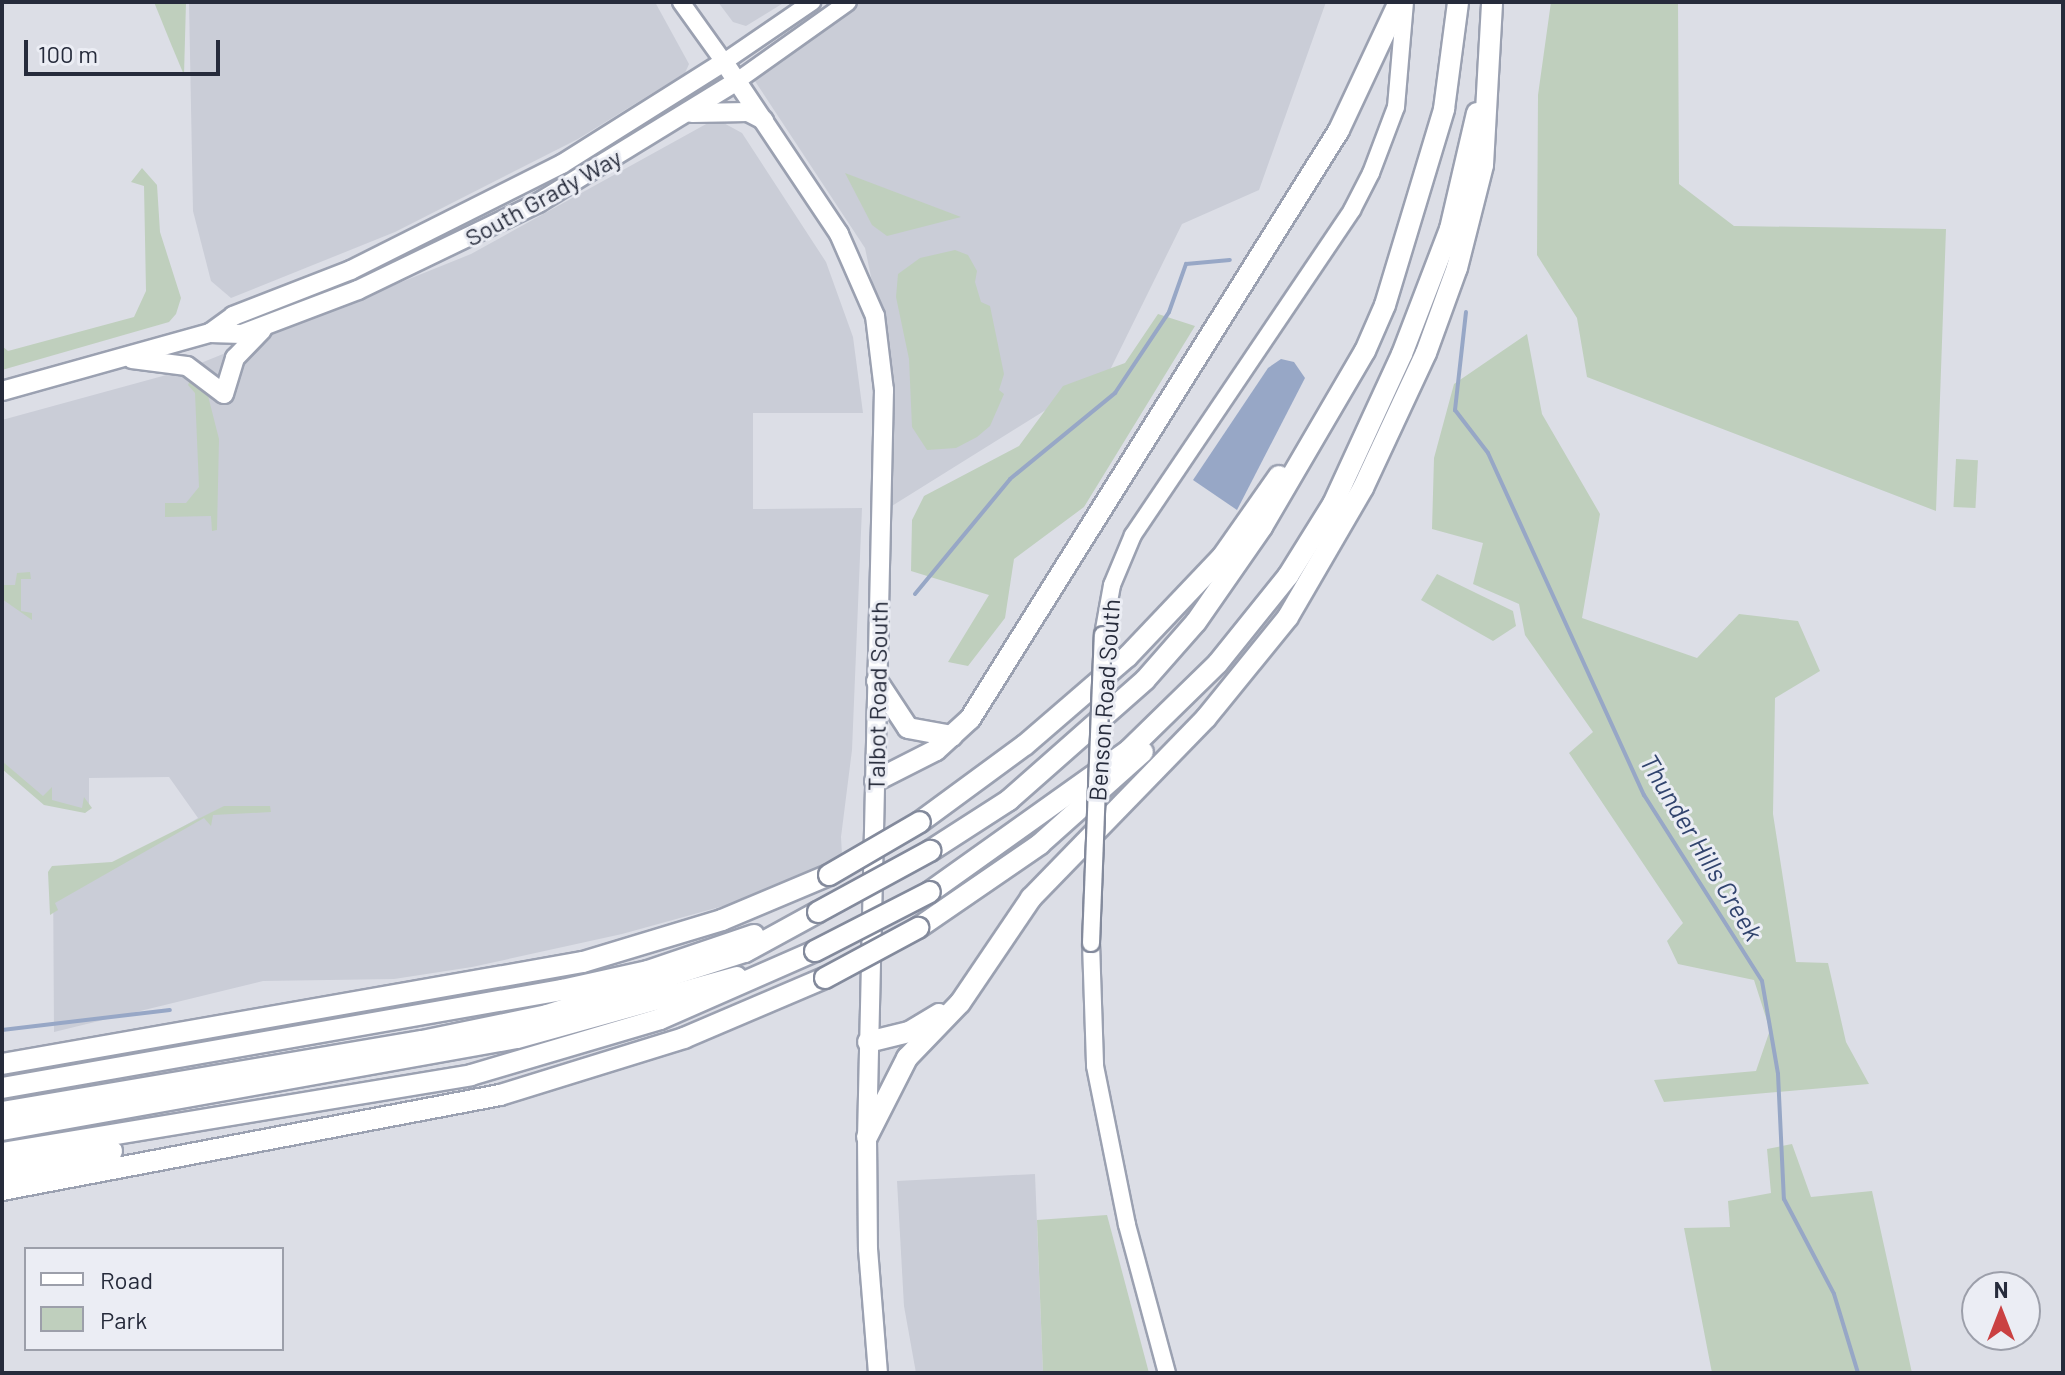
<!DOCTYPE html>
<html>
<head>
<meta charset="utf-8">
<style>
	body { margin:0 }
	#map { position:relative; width:2065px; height:1375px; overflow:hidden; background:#dcdee6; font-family:Barlow,sans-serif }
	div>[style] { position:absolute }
	.built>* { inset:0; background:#cacdd7 }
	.green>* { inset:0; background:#bfcfbd; transform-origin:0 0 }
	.water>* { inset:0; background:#97a7c6 }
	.stream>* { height:4px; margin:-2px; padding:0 2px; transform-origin:2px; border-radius:2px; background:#97a7c6 }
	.roads { filter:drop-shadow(2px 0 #9ba1b1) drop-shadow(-2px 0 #9ba1b1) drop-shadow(0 2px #9ba1b1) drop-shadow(0 -2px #9ba1b1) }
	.secondary>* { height:16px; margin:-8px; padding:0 8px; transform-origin:8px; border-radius:8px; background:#fff }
	.primary>* { height:18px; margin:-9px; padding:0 9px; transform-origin:9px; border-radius:9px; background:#fff }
	.highway>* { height:20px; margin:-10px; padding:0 10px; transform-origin:10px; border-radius:10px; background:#fff }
	.bridges { filter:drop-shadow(2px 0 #838a9c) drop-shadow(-2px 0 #838a9c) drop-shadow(0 2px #838a9c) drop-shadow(0 -2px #838a9c) }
	.secondary-bridge>* { height:16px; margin:-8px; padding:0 8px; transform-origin:8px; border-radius:8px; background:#fff }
	.highway-bridge>* { height:20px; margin:-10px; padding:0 10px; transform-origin:10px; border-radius:10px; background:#fff }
	span { translate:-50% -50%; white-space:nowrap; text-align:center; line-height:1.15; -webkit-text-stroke:6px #ebedf4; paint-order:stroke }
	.street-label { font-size:24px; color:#262b3b }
	.water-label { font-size:26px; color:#31446e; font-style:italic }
	.frame { position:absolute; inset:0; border:4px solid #262b3b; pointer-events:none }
	.legend { position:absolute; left:24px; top:1247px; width:260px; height:104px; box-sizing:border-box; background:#ebedf4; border:2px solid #9c9faa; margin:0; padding:10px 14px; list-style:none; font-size:24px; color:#262b3b }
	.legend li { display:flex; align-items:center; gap:16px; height:40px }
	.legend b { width:40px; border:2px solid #9c9faa }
	.north { position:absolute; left:1961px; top:1271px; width:80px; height:80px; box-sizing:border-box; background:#ebedf4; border:2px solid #9c9faa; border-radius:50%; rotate:0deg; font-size:22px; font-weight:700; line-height:32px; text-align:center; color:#262b3b }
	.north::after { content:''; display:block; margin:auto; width:28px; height:36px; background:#ca4142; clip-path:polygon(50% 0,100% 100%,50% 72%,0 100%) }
	.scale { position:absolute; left:24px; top:40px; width:196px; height:36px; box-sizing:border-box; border:4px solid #262b3b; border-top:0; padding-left:10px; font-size:24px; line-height:28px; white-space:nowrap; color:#262b3b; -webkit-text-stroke:6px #ebedf4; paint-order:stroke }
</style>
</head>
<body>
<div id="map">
	<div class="built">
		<i style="clip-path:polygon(189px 2px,655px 2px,689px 64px,685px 73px,578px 139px,395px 232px,231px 298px,211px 281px,193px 211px)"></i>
		<i style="clip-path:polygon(718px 2px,785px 2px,746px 26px,733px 22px)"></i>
		<i style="clip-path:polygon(837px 2px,1326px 2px,1259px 190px,1182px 224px,1110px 370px,887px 509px,888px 358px,865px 248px,749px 72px)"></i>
		<i style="clip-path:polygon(720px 121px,742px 133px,826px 262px,853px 337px,863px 413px,753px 413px,753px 509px,862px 508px,852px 750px,841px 837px,843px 873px,622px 934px,472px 967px,394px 979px,263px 981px,54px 1032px,53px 870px,110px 868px,198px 818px,169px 777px,89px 778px,89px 809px,62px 808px,46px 801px,2px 761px,2px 420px,181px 371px,471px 254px,708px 123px)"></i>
		<i style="clip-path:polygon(1035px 1174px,1043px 1373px,916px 1373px,904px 1306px,897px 1181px)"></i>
	</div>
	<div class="green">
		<i style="clip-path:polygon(154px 2px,186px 2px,184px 75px,171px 44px)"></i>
		<i style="clip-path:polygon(1551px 2px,1678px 2px,1679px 184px,1734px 226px,1946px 229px,1936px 511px,1587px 377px,1577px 318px,1537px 255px,1538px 95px)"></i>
		<i style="clip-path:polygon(142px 168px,157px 185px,160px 232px,181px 298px,176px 314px,169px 322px,2px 370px,2px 346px,8px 351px,134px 317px,146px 291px,144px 186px,131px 182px)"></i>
		<i style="clip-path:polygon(845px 173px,961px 217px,887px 236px,872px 225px)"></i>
		<i style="clip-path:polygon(955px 250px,968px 255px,977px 271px,975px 282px,981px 302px,990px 306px,1004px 374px,999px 390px,1004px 394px,990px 426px,977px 437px,956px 448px,927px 450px,912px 427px,909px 359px,896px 297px,898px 274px,920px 258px)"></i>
		<i style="clip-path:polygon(1158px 314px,1195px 326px,1084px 507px,1014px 559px,1005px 618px,968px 666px,948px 662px,989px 595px,911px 571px,912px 520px,924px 496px,1019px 446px,1063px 386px,1125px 363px)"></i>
		<i style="clip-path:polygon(1527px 334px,1542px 414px,1600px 514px,1582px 618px,1697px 658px,1739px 614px,1798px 621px,1820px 671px,1775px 698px,1773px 814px,1796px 962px,1828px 963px,1846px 1042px,1869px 1084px,1664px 1102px,1654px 1080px,1756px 1071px,1770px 1030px,1754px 980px,1678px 964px,1667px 941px,1683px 923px,1569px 753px,1593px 732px,1525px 635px,1519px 604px,1473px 584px,1483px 543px,1432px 529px,1434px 458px,1454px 384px)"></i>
		<i style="clip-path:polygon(193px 374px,205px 384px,219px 439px,217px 530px,212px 531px,211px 516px,165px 517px,165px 503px,186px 503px,199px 487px,195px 393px,188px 385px)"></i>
		<i style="left:1956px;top:459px;width:22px;height:48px;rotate:3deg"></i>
		<i style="clip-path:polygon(30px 572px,31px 579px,21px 579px,21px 611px,32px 613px,32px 620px,2px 599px,2px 585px,15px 585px,17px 573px)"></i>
		<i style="clip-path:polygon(1437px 574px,1513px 611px,1516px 626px,1493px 641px,1421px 600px)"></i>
		<i style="clip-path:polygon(2px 761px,43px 796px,52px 787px,52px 800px,82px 808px,84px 797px,92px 808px,85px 813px,44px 805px,2px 769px)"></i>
		<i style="clip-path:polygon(224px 806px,270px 806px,271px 812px,213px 815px,211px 826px,204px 818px,55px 903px,58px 910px,50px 915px,48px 872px,52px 866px,112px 862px)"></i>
		<i style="clip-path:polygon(1792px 1144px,1811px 1197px,1872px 1191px,1912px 1373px,1712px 1373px,1684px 1228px,1730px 1227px,1728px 1201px,1771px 1193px,1767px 1149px)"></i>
		<i style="clip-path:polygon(1107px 1215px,1149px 1373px,1043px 1373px,1037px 1220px)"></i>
	</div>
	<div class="water">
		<i style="clip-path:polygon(1281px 359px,1294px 362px,1305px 378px,1237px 510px,1193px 480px,1268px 368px)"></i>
	</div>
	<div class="stream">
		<i style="left:1466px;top:312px;width:99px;rotate:96.4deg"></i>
		<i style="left:1455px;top:410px;width:54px;rotate:52.5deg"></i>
		<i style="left:1488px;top:453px;width:376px;rotate:65.5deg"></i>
		<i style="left:1644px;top:795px;width:220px;rotate:57.6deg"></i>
		<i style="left:1762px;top:981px;width:94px;rotate:80.2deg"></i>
		<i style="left:1778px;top:1074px;width:125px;rotate:87.3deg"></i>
		<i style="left:1784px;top:1199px;width:107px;rotate:62.2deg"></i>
		<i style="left:1834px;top:1294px;width:83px;rotate:73.1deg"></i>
		<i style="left:915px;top:594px;width:149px;rotate:-50.4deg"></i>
		<i style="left:1010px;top:479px;width:136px;rotate:-39.3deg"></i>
		<i style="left:1115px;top:393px;width:97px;rotate:-56.3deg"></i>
		<i style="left:1169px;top:312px;width:51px;rotate:-70.5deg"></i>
		<i style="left:1186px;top:264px;width:44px;rotate:-5.2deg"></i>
		<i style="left:2px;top:1030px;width:169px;rotate:-6.8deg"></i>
	</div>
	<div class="roads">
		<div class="secondary">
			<i style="left:681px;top:2px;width:74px;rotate:54.4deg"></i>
			<i style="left:724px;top:62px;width:107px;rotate:-34.3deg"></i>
			<i style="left:737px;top:81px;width:136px;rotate:-35.4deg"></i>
			<i style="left:1103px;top:635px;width:51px;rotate:-79.8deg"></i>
			<i style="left:1112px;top:585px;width:54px;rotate:-67.2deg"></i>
			<i style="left:1133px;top:535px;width:392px;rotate:-56deg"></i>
			<i style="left:1352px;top:210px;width:42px;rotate:-62.8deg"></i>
			<i style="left:1371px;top:173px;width:71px;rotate:-69.3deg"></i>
			<i style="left:1396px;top:107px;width:105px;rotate:-85.1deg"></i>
			<i style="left:1091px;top:943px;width:123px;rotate:88.1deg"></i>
			<i style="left:1095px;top:1066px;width:162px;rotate:78.6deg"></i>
			<i style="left:1127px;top:1225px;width:153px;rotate:74.9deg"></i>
		</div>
		<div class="primary">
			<i style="left:692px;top:113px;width:56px;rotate:-1deg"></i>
			<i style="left:748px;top:112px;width:18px;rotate:27deg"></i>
			<i style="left:210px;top:333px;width:29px;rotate:-36deg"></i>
			<i style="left:233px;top:316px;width:127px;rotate:-21.3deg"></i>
			<i style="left:351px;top:270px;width:236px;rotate:-26.7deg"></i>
			<i style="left:562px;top:164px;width:191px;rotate:-32.2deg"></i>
			<i style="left:724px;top:62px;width:207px;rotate:56.2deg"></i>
			<i style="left:839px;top:234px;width:90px;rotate:66.3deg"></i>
			<i style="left:875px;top:316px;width:75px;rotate:83.1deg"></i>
			<i style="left:884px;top:390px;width:747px;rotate:91.3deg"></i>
			<i style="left:867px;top:1137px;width:112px;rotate:89.5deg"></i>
			<i style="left:868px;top:1249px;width:124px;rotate:85.4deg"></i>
			<i style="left:132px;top:359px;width:55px;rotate:7.3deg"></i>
			<i style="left:187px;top:366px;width:46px;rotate:37.1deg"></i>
			<i style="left:2px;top:391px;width:216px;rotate:-15.6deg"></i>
			<i style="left:210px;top:333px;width:32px;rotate:2deg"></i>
			<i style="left:242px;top:334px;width:124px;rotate:-20.8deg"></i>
			<i style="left:358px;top:290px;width:200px;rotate:-25.8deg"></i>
			<i style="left:538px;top:203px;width:233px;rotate:-31.5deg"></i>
			<i style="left:224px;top:394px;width:38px;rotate:-73deg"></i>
			<i style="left:235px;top:358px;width:39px;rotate:-46deg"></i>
		</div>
		<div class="highway">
			<i style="left:877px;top:681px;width:56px;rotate:56.6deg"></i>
			<i style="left:908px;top:728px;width:45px;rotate:10.3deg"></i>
			<i style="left:875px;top:781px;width:68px;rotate:-26.9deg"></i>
			<i style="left:936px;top:750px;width:46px;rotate:-42.4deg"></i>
			<i style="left:970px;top:719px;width:695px;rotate:-57.93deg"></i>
			<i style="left:1339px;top:130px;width:141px;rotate:-64.9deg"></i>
			<i style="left:920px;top:822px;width:130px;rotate:-36.3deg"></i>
			<i style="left:1025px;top:745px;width:135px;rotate:-40.8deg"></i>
			<i style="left:1127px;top:657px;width:138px;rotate:-46.5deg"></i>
			<i style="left:1222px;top:557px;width:99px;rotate:-54.9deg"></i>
			<i style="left:930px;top:851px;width:94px;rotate:-32.8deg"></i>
			<i style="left:1009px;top:800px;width:181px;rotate:-41.4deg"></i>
			<i style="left:1145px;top:680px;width:77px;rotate:-48.7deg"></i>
			<i style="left:1196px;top:622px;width:116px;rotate:-55.2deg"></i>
			<i style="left:1262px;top:527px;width:204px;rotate:-59.7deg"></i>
			<i style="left:1365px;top:351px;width:50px;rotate:-66.5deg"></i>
			<i style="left:1385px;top:305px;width:205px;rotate:-73.2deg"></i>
			<i style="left:1444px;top:109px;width:108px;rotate:-82.5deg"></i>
			<i style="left:930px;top:892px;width:244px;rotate:-35.5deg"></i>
			<i style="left:1129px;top:750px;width:124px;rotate:-44.3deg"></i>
			<i style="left:1218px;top:663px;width:112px;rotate:-51.2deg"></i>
			<i style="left:1288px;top:576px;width:85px;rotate:-58deg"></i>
			<i style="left:1333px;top:504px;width:165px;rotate:-65.3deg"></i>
			<i style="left:1402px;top:354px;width:134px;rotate:-69deg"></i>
			<i style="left:1450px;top:229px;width:119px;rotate:-76.9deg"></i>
			<i style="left:918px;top:928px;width:148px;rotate:-34.5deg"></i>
			<i style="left:1040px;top:844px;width:138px;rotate:-41.8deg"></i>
			<i style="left:868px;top:1042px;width:42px;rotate:-13.7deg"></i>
			<i style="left:909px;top:1032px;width:35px;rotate:-31deg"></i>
			<i style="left:2px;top:1064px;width:590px;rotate:-9.96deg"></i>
			<i style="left:583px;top:962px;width:145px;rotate:-16.8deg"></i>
			<i style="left:722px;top:920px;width:116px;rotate:-22.8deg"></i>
			<i style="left:2px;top:1088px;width:569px;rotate:-9.93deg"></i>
			<i style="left:562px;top:990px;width:88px;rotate:-12.5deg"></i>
			<i style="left:648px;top:971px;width:112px;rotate:-18.8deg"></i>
			<i style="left:2px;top:1112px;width:426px;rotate:-9.6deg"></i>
			<i style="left:422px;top:1041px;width:128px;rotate:-11.7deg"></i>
			<i style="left:547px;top:1015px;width:208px;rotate:-17.7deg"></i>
			<i style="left:745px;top:952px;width:83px;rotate:-28.7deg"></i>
			<i style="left:2px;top:1130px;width:523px;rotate:-10.13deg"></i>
			<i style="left:517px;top:1038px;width:228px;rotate:-15.5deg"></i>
			<i style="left:867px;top:1137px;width:89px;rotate:-63.1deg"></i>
			<i style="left:907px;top:1058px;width:76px;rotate:-46.1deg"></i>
			<i style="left:960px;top:1003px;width:127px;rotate:-55.9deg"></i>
			<i style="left:1031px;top:898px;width:251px;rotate:-45.8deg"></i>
			<i style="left:1206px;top:718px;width:130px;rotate:-50.9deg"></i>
			<i style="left:1288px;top:617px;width:149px;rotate:-59.8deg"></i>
			<i style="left:1363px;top:488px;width:149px;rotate:-65deg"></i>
			<i style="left:1426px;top:353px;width:90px;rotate:-70deg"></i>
			<i style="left:1457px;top:268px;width:106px;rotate:-75.8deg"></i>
			<i style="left:1483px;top:165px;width:163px;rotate:-86.8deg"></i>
			<i style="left:2px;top:1153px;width:475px;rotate:-9.4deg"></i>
			<i style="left:471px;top:1075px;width:197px;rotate:-16.5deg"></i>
			<i style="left:660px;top:1019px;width:169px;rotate:-23.7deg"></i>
			<i style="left:2px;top:1172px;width:112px;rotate:-10.8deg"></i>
			<i style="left:2px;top:1190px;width:507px;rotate:-10.8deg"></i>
			<i style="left:500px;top:1095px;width:193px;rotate:-17.2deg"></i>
			<i style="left:684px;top:1038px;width:153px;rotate:-23.1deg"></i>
		</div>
	</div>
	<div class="bridges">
		<div class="secondary-bridge">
			<i style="left:1091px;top:943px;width:308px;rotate:-87.8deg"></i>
		</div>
		<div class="highway-bridge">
			<i style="left:829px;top:875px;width:105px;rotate:-30.2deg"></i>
			<i style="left:818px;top:912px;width:128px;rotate:-28.6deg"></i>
			<i style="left:815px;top:951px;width:129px;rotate:-27.2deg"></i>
			<i style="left:825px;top:978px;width:106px;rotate:-28.3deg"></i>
		</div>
	</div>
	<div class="street-label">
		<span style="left:543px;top:197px;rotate:-29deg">South Grady Way</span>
		<span style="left:877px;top:696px;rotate:-89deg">Talbot Road South</span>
		<span style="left:1104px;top:700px;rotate:-86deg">Benson Road South</span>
	</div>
	<div class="water-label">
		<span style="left:1702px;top:847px;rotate:59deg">Thunder Hills Creek</span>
	</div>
	<div class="frame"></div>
	<ul class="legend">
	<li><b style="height:10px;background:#fff"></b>Road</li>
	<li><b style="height:22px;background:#bfcfbd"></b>Park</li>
	</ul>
	<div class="north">N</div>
	<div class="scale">100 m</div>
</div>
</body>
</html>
